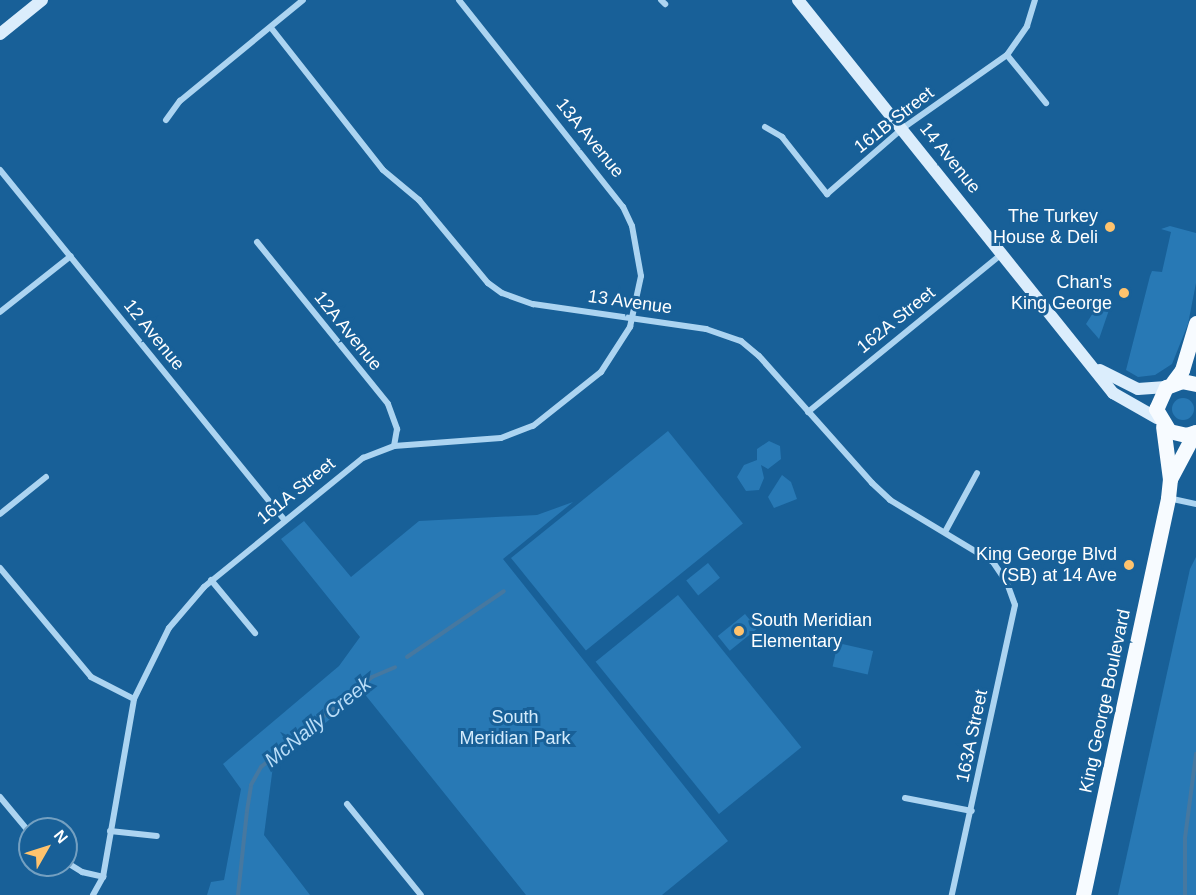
<!DOCTYPE html>
<html>
<head>
<meta charset="utf-8">
<style>
	body { margin:0 }
	#map { position:relative; width:1196px; height:895px; overflow:hidden; background:#186098; font-family:Helvetica,sans-serif }
	div>[style] { position:absolute }
	.green>* { inset:0; background:#2879b5; transform-origin:0 0 }
	.round { border-radius:50% }
	.stream>* { height:4px; margin:-2px; padding:0 2px; transform-origin:2px; border-radius:2px; background:#4678a0 }
	.street>* { height:6px; margin:-3px; padding:0 3px; transform-origin:3px; border-radius:3px; background:#acd4f1 }
	.secondary>* { height:12px; margin:-6px; padding:0 6px; transform-origin:6px; border-radius:6px; background:#dbedfc }
	.primary>* { height:15px; margin:-7.5px; padding:0 7.5px; transform-origin:7.5px; border-radius:7.5px; background:#f7fbff }
	.dots>* { width:16px; height:16px; translate:-50% -50%; box-sizing:border-box; border:3px solid #186098; border-radius:50% }
	span { translate:-50% -50%; white-space:nowrap; text-align:center; line-height:1.15; -webkit-text-stroke:6px #186098; paint-order:stroke }
	.street-label { font-size:18px; color:#fff }
	.poi-label { font-size:18px; color:#fff }
	.right { translate:-100% -50%; text-align:right }
	.left { translate:0 -50%; text-align:left }
	.park-label { font-size:18px; color:#d4ebfc }
	.water-label { font-size:20px; color:#b9ddf8; font-style:italic }
	.north { position:absolute; left:18px; top:817px; width:60px; height:60px; box-sizing:border-box; background:#186098; border:2px solid #74a0c1; border-radius:50%; rotate:51deg; font-size:16px; font-weight:700; line-height:24px; text-align:center; color:#fff }
	.north::after { content:''; display:block; margin:auto; width:21px; height:27px; background:#ffc36d; clip-path:polygon(50% 0,100% 100%,50% 72%,0 100%) }
</style>
</head>
<body>
<div id="map">
	<div class="green">
		<i style="clip-path:polygon(1170px 226px,1196px 233px,1196px 283px,1188px 324px,1172px 364px,1155px 375px,1138px 377px,1126px 370px,1150px 276px,1152px 271px,1162px 272px,1171px 232px,1161px 229px)"></i>
		<i style="clip-path:polygon(1098px 305px,1107px 306px,1109px 310px,1099px 339px,1086px 324px)"></i>
		<i class="round" style="left:1172px;top:398px;width:22px;height:22px"></i>
		<i style="left:668px;top:431px;width:119px;height:202px;rotate:51deg"></i>
		<i style="clip-path:polygon(769px 441px,780px 446px,781px 459px,768px 469px,761px 465px,764px 478px,759px 490px,746px 491px,737px 477px,744px 465px,757px 460px,757px 449px)"></i>
		<i style="clip-path:polygon(782px 475px,791px 482px,797px 499px,774px 508px,768px 497px)"></i>
		<i style="clip-path:polygon(573px 502px,503px 559px,728px 841px,662px 895px,526px 895px,363px 692px,273px 766px,264px 835px,310px 895px,207px 895px,211px 882px,224px 880px,241px 789px,223px 764px,339px 666px,360px 637px,281px 539px,304px 521px,351px 577px,419px 521px,537px 515px)"></i>
		<i style="clip-path:polygon(1196px 557px,1196px 895px,1118px 895px,1190px 569px)"></i>
		<i style="left:708px;top:563px;width:19px;height:28px;rotate:51deg"></i>
		<i style="left:678px;top:595px;width:196px;height:106px;rotate:51deg"></i>
		<i style="left:745px;top:614px;width:19px;height:35px;rotate:51deg"></i>
		<i style="left:838px;top:643px;width:36px;height:24px;rotate:13deg"></i>
	</div>
	<div class="stream">
		<i style="left:407px;top:657px;width:117px;rotate:-34.2deg"></i>
		<i style="left:238px;top:895px;width:84px;rotate:-83.9deg"></i>
		<i style="left:247px;top:811px;width:26px;rotate:-81deg"></i>
		<i style="left:251px;top:785px;width:21px;rotate:-61deg"></i>
		<i style="left:261px;top:767px;width:143px;rotate:-39deg"></i>
		<i style="left:372px;top:677px;width:25px;rotate:-23deg"></i>
		<i style="left:1185px;top:895px;width:57px;rotate:-90deg"></i>
		<i style="left:1185px;top:838px;width:85px;rotate:-82.5deg"></i>
	</div>
	<div class="street">
		<i style="left:661px;top:0;width:6px;rotate:45deg"></i>
		<i style="left:272px;top:29px;width:179px;rotate:51.8deg"></i>
		<i style="left:383px;top:170px;width:47px;rotate:39.8deg"></i>
		<i style="left:419px;top:200px;width:108px;rotate:50.3deg"></i>
		<i style="left:488px;top:283px;width:17px;rotate:36deg"></i>
		<i style="left:502px;top:293px;width:33px;rotate:20deg"></i>
		<i style="left:533px;top:304px;width:175px;rotate:8.2deg"></i>
		<i style="left:706px;top:329px;width:37px;rotate:19deg"></i>
		<i style="left:741px;top:341px;width:23px;rotate:40deg"></i>
		<i style="left:759px;top:356px;width:170px;rotate:48.3deg"></i>
		<i style="left:872px;top:483px;width:25px;rotate:43deg"></i>
		<i style="left:890px;top:500px;width:120px;rotate:31deg"></i>
		<i style="left:993px;top:562px;width:25px;rotate:56deg"></i>
		<i style="left:1007px;top:583px;width:23px;rotate:70deg"></i>
		<i style="left:1015px;top:605px;width:297px;rotate:102.3deg"></i>
		<i style="left:1007px;top:55px;width:62px;rotate:50.9deg"></i>
		<i style="left:166px;top:120px;width:24px;rotate:-54deg"></i>
		<i style="left:180px;top:101px;width:159px;rotate:-39.4deg"></i>
		<i style="left:765px;top:127px;width:20px;rotate:30deg"></i>
		<i style="left:782px;top:137px;width:73px;rotate:51.7deg"></i>
		<i style="left:827px;top:194px;width:101px;rotate:-41deg"></i>
		<i style="left:903px;top:128px;width:127px;rotate:-35.1deg"></i>
		<i style="left:1007px;top:55px;width:35px;rotate:-55deg"></i>
		<i style="left:1027px;top:26px;width:27px;rotate:-73deg"></i>
		<i style="left:0;top:170px;width:450px;rotate:50.9deg"></i>
		<i style="left:257px;top:242px;width:208px;rotate:51deg"></i>
		<i style="left:388px;top:404px;width:27px;rotate:70deg"></i>
		<i style="left:397px;top:429px;width:17px;rotate:100deg"></i>
		<i style="left:0;top:312px;width:90px;rotate:-38.3deg"></i>
		<i style="left:808px;top:412px;width:252px;rotate:-39.2deg"></i>
		<i style="left:1168px;top:498px;width:29px;rotate:12deg"></i>
		<i style="left:0;top:514px;width:59px;rotate:-38.8deg"></i>
		<i style="left:945px;top:532px;width:67px;rotate:-61.5deg"></i>
		<i style="left:0;top:568px;width:142px;rotate:50.1deg"></i>
		<i style="left:91px;top:677px;width:48px;rotate:27.1deg"></i>
		<i style="left:211px;top:580px;width:69px;rotate:50.3deg"></i>
		<i style="left:0;top:797px;width:47px;rotate:50.2deg"></i>
		<i style="left:905px;top:798px;width:68px;rotate:11deg"></i>
		<i style="left:347px;top:804px;width:117px;rotate:50.9deg"></i>
		<i style="left:110px;top:831px;width:47px;rotate:6.1deg"></i>
		<i style="left:66px;top:862px;width:19px;rotate:32deg"></i>
		<i style="left:82px;top:872px;width:22px;rotate:13deg"></i>
		<i style="left:93px;top:895px;width:21px;rotate:-61deg"></i>
		<i style="left:103px;top:877px;width:181px;rotate:-80.1deg"></i>
		<i style="left:134px;top:699px;width:79px;rotate:-63.8deg"></i>
		<i style="left:169px;top:628px;width:54px;rotate:-49.5deg"></i>
		<i style="left:204px;top:587px;width:205px;rotate:-39.1deg"></i>
		<i style="left:363px;top:458px;width:33px;rotate:-21deg"></i>
		<i style="left:394px;top:446px;width:107px;rotate:-4.3deg"></i>
		<i style="left:501px;top:438px;width:34px;rotate:-21deg"></i>
		<i style="left:533px;top:426px;width:87px;rotate:-38.5deg"></i>
		<i style="left:601px;top:372px;width:54px;rotate:-57.2deg"></i>
		<i style="left:630px;top:327px;width:52px;rotate:-77.8deg"></i>
		<i style="left:641px;top:276px;width:51px;rotate:-100.2deg"></i>
		<i style="left:632px;top:226px;width:21px;rotate:-115deg"></i>
		<i style="left:623px;top:207px;width:264px;rotate:-128.4deg"></i>
	</div>
	<div class="secondary">
		<i style="left:798px;top:0;width:504px;rotate:51.29deg"></i>
		<i style="left:1113px;top:393px;width:51px;rotate:29.6deg"></i>
		<i style="left:0;top:34px;width:54px;rotate:-39deg"></i>
		<i style="left:1100px;top:370px;width:42px;rotate:26.6deg"></i>
		<i style="left:1138px;top:389px;width:28px;rotate:-4deg"></i>
	</div>
	<div class="primary">
		<i style="left:1173px;top:382px;width:15px;rotate:-53deg"></i>
		<i style="left:1182px;top:370px;width:49px;rotate:-73.4deg"></i>
		<i style="left:1196px;top:384px;width:14px;rotate:-168deg"></i>
		<i style="left:1182px;top:381px;width:17px;rotate:159deg"></i>
		<i style="left:1166px;top:387px;width:24px;rotate:114deg"></i>
		<i style="left:1156px;top:409px;width:26px;rotate:59deg"></i>
		<i style="left:1169px;top:431px;width:17px;rotate:13deg"></i>
		<i style="left:1186px;top:435px;width:10px;rotate:-17deg"></i>
		<i style="left:1170px;top:479px;width:53px;rotate:-62deg"></i>
		<i style="left:1083px;top:895px;width:406px;rotate:-77.9deg"></i>
		<i style="left:1168px;top:498px;width:19px;rotate:-84deg"></i>
		<i style="left:1170px;top:479px;width:53px;rotate:-97.5deg"></i>
	</div>
	<div class="dots">
		<i style="left:1110px;top:227px;background:#ffc36d"></i>
		<i style="left:1124px;top:293px;background:#ffc36d"></i>
		<i style="left:1129px;top:565px;background:#ffc36d"></i>
		<i style="left:739px;top:631px;background:#ffc36d"></i>
	</div>
	<div class="street-label">
		<span style="left:894px;top:120px;rotate:-38deg">161B Street</span>
		<span style="left:590px;top:138px;rotate:51deg">13A Avenue</span>
		<span style="left:950px;top:158px;rotate:51deg">14 Avenue</span>
		<span style="left:630px;top:302px;rotate:8deg">13 Avenue</span>
		<span style="left:896px;top:320px;rotate:-39deg">162A Street</span>
		<span style="left:348px;top:331px;rotate:51deg">12A Avenue</span>
		<span style="left:154px;top:335px;rotate:51deg">12 Avenue</span>
		<span style="left:296px;top:491px;rotate:-39deg">161A Street</span>
		<span style="left:1105px;top:701px;rotate:-78deg">King George Boulevard</span>
		<span style="left:972px;top:736px;rotate:-78deg">163A Street</span>
	</div>
	<div class="poi-label">
		<span class="right" style="left:1098px;top:227px">The Turkey<br>House &amp; Deli</span>
		<span class="right" style="left:1112px;top:293px">Chan's<br>King George</span>
		<span class="right" style="left:1117px;top:565px">King George Blvd<br>(SB) at 14 Ave</span>
		<span class="left" style="left:751px;top:631px">South Meridian<br>Elementary</span>
	</div>
	<div class="park-label">
		<span style="left:515px;top:728px">South<br>Meridian Park</span>
	</div>
	<div class="water-label">
		<span style="left:318px;top:722px;rotate:-39deg">McNally Creek</span>
	</div>
	<div class="north">N</div>
</div>
</body>
</html>
